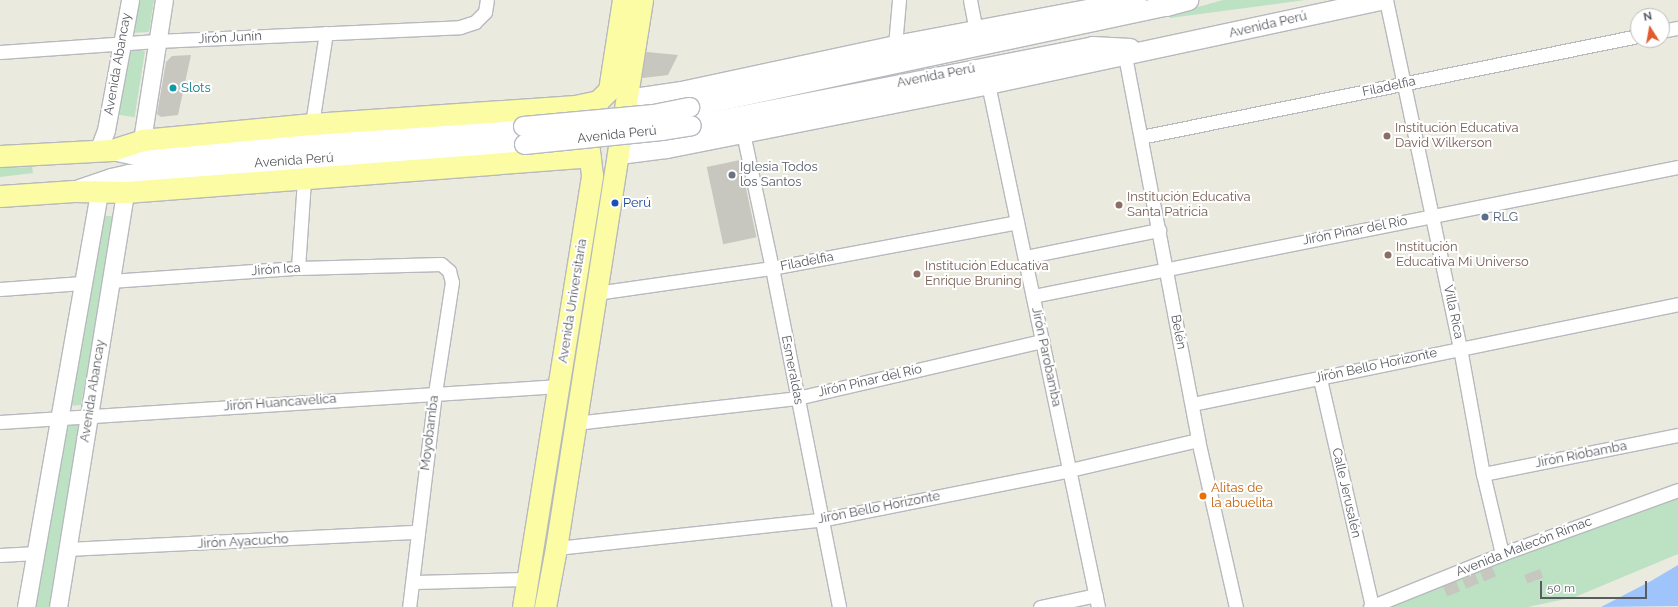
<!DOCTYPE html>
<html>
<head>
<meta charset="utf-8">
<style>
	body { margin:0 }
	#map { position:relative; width:1678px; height:607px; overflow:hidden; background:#ebeadf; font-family:Raleway,sans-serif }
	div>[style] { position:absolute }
	.green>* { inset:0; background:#bce2c3; transform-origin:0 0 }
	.water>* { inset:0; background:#9fc4fc }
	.building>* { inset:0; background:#c8c7bf; transform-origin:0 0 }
	.roads { filter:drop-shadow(1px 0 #b7b9be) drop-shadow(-1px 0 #b7b9be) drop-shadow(0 1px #b7b9be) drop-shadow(0 -1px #b7b9be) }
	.minor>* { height:13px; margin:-6.5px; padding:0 6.5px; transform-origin:6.5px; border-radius:6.5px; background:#fff }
	.tertiary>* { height:17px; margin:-8.5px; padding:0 8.5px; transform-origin:8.5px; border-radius:8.5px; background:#fff }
	.secondary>* { height:19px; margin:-9.5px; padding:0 9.5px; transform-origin:9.5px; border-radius:9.5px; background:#fff }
	.primary>* { height:21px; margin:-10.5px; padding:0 10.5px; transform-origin:10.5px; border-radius:10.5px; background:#fbfca4 }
	.bridges { filter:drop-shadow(1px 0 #b8bac1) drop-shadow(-1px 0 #b8bac1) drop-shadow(0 1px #b8bac1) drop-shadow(0 -1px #b8bac1) }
	.secondary-bridge>* { height:19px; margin:-9.5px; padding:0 9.5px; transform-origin:9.5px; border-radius:9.5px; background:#fff }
	.dots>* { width:11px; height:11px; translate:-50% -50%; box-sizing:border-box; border:2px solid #fff; border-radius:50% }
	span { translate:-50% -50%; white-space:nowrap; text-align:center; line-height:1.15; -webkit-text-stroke:4px #fff; paint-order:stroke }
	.street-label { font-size:13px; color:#585b60 }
	.culture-label { font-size:13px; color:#0d838f }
	.left { translate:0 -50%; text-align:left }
	.education-label { font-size:13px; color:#785e54 }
	.worship-label { font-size:13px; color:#5b616d }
	.transit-label { font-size:13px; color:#164399 }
	.service-label { font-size:13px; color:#4e5e75 }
	.food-label { font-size:13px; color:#c56008 }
	.north { position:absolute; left:1630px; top:8px; width:40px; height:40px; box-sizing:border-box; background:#fff; border:1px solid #bcbdbf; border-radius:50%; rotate:349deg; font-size:11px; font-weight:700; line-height:16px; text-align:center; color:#585b60 }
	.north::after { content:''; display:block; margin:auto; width:14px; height:18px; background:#e25b2f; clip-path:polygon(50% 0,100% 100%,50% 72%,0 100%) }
	.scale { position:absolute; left:1540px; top:581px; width:107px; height:18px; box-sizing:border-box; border:2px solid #585b60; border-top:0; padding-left:5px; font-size:12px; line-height:14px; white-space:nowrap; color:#585b60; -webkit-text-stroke:3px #fff; paint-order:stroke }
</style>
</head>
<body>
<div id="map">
	<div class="green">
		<i style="clip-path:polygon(135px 0,154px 0,149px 32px,129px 33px)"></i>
		<i style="clip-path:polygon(1223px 0,1305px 0,1170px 18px,1169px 15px)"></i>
		<i style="left:145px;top:51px;width:67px;height:16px;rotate:99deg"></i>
		<i style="clip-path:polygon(32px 167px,33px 173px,0 177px,0 168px)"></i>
		<i style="clip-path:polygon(97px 216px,115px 216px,81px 405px,66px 406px)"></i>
		<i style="clip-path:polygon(63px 421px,79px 421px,54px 592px,51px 607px,34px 607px)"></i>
		<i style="clip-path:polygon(1678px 495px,1678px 554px,1575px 597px,1528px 607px,1383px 607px,1507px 558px)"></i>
	</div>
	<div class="water">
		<i style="clip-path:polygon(1678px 565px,1678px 606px,1601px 607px,1651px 581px)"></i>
	</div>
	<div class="building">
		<i style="clip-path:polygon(647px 52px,678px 55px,668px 75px,643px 78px,639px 73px,643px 54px)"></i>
		<i style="clip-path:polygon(191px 55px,178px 115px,161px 117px,157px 114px,166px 62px,172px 56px)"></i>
		<i style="left:740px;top:160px;width:79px;height:34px;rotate:78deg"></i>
		<i style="left:1492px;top:567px;width:10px;height:13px;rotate:66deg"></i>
		<i style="left:1540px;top:569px;width:9px;height:17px;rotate:69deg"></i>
		<i style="left:1475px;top:574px;width:10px;height:14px;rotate:66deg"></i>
		<i style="left:1456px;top:581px;width:11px;height:14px;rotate:68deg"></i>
	</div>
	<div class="roads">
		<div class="minor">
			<i style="left:970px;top:0;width:31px;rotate:79deg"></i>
			<i style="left:1386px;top:0;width:356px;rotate:78deg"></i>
			<i style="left:1460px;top:348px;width:128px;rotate:79.7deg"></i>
			<i style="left:1483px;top:474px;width:82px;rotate:76.6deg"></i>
			<i style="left:1662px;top:31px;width:16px;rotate:-11deg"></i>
			<i style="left:895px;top:45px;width:45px;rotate:-84.9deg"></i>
			<i style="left:0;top:52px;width:157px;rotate:-4deg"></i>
			<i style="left:157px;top:41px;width:303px;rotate:-2.6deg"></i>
			<i style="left:460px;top:27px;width:16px;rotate:-18deg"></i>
			<i style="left:475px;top:22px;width:14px;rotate:-45deg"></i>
			<i style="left:485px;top:12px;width:12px;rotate:-81deg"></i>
			<i style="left:1125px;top:56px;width:391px;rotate:79.2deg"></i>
			<i style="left:1198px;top:440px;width:171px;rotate:77.2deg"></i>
			<i style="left:988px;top:84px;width:534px;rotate:78.12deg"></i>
			<i style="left:312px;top:124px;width:92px;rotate:-81.3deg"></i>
			<i style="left:743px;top:133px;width:138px;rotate:77.9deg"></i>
			<i style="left:772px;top:268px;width:346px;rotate:78.8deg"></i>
			<i style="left:1141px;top:137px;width:507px;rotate:-11.49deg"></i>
			<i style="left:1025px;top:257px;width:137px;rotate:-11.4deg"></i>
			<i style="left:298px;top:268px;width:88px;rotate:-86.1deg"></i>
			<i style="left:110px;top:281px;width:188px;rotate:-4deg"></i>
			<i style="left:298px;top:268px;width:143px;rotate:-1.6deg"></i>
			<i style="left:441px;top:264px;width:11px;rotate:41deg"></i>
			<i style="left:449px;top:271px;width:11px;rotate:75deg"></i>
			<i style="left:452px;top:282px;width:112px;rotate:98.7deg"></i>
			<i style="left:435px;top:393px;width:216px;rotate:96.9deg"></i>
			<i style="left:0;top:289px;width:82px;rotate:-4.2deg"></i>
			<i style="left:596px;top:293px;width:178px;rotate:-8.1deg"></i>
			<i style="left:772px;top:268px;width:249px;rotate:-10.6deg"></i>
			<i style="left:1033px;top:296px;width:658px;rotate:-11.31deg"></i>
			<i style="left:1320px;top:379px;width:233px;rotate:77.1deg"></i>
			<i style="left:1192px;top:404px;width:496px;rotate:-11.6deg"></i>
			<i style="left:0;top:422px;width:560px;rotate:-3.68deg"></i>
			<i style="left:575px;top:423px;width:223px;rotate:-6.4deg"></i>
			<i style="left:797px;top:398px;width:252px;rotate:-13.1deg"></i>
			<i style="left:1483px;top:474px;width:199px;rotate:-11.3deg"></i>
			<i style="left:556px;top:548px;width:265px;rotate:-6.1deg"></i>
			<i style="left:820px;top:520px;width:255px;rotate:-11.3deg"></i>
			<i style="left:1070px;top:470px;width:131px;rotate:-13.2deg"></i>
			<i style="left:67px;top:549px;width:351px;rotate:-2.8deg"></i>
			<i style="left:0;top:555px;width:36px;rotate:-3deg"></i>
			<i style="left:413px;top:582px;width:115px;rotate:-1.5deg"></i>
			<i style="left:1040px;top:607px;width:57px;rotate:-12.1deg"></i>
			<i style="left:1370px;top:607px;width:142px;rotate:-21.9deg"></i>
			<i style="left:1502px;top:554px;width:187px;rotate:-20deg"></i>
		</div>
		<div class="tertiary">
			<i style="left:142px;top:140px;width:142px;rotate:-81.1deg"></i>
			<i style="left:98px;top:151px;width:22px;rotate:-69deg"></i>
			<i style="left:106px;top:130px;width:132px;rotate:-79.5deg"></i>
			<i style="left:26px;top:607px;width:421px;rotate:-80deg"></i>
			<i style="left:58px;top:607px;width:432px;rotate:-80.8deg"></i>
		</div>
		<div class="secondary">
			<i style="left:627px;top:99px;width:55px;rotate:-8.4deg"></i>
			<i style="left:681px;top:91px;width:219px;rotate:-12.1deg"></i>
			<i style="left:895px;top:45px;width:245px;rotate:-10.6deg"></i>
			<i style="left:689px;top:107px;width:488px;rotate:-12deg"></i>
			<i style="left:1166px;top:6px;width:23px;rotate:-15deg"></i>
			<i style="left:691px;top:125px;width:409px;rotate:-11.1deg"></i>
			<i style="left:1092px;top:46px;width:38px;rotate:3deg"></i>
			<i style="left:112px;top:150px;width:33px;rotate:12deg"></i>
			<i style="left:144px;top:157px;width:380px;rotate:-4.7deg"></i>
			<i style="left:619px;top:154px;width:47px;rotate:-7.3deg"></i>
			<i style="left:666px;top:148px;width:328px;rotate:-11.2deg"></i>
			<i style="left:988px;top:84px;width:401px;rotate:-12.1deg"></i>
			<i style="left:79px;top:189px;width:34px;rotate:-19deg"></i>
			<i style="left:111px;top:178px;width:17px;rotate:-13deg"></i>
			<i style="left:128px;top:174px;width:397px;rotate:-4.3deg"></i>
		</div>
		<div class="primary">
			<i style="left:0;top:156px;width:112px;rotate:-3.1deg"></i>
			<i style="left:112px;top:150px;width:32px;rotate:-18deg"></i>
			<i style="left:142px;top:140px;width:171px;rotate:-5.4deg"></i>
			<i style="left:312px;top:124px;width:264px;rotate:-3.9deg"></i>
			<i style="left:575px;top:106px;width:24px;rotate:-12deg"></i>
			<i style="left:0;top:196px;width:74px;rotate:-3.9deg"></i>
			<i style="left:74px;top:191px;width:52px;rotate:1.1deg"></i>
			<i style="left:126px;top:192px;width:465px;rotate:-4.4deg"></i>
			<i style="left:523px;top:607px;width:437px;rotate:-80.9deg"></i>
			<i style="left:592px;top:175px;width:35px;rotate:-97deg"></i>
			<i style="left:588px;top:140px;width:14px;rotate:-86deg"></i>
			<i style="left:589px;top:126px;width:23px;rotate:-75deg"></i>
			<i style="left:595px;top:104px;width:20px;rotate:-45deg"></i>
			<i style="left:609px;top:90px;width:91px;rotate:-81.2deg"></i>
			<i style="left:545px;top:607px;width:60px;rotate:-79.4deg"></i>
			<i style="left:556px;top:548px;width:555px;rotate:-81.08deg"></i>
		</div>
	</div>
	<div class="bridges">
		<div class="secondary-bridge">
			<i style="left:523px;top:126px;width:131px;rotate:-5.3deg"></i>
			<i style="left:653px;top:114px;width:37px;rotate:-11deg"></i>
			<i style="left:524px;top:144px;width:138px;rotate:-5.8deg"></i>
			<i style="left:661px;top:130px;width:30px;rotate:-9deg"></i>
		</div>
	</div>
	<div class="dots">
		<i style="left:173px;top:88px;background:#0f9aa8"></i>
		<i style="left:1387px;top:136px;background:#8d6e63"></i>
		<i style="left:732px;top:175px;background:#6b7280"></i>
		<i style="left:615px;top:203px;background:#1a4fb4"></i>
		<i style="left:1119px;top:205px;background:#8d6e63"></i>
		<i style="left:1485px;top:217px;background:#5c6f8a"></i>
		<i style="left:1388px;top:255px;background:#8d6e63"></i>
		<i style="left:917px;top:274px;background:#8d6e63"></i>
		<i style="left:1203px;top:496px;background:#e8710a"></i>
	</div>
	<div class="street-label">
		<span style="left:1268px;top:25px;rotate:-13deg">Avenida Perú</span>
		<span style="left:230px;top:38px;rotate:-3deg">Jirón Junín</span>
		<span style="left:118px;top:64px;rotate:-80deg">Avenida Abancay</span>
		<span style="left:936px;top:76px;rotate:-11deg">Avenida Perú</span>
		<span style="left:1389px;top:87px;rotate:-12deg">Filadelfia</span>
		<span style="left:617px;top:135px;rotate:-6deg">Avenida Perú</span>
		<span style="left:294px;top:161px;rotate:-4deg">Avenida Perú</span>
		<span style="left:1355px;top:231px;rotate:-11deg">Jirón Pinar del Río</span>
		<span style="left:807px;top:262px;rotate:-11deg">Filadelfia</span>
		<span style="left:276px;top:270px;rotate:-4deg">Jirón Ica</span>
		<span style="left:573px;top:301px;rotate:-81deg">Avenida Universitaria</span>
		<span style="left:1453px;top:312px;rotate:78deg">Villa Rica</span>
		<span style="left:1178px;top:332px;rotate:79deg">Belén</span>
		<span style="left:1046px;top:357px;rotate:78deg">Jirón Parobamba</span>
		<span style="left:1376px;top:366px;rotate:-12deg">Jirón Bello Horizonte</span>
		<span style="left:792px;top:370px;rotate:79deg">Esmeraldas</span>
		<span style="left:870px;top:381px;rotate:-13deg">Jirón Pinar del Río</span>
		<span style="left:93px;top:391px;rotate:-81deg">Avenida Abancay</span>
		<span style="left:280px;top:403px;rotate:-4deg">Jirón Huancavelica</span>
		<span style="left:430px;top:433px;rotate:-83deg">Moyobamba</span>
		<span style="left:1581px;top:455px;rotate:-11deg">Jirón Riobamba</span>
		<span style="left:1346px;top:493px;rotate:77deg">Calle Jerusalén</span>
		<span style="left:879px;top:508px;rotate:-11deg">Jirón Bello Horizonte</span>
		<span style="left:243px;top:542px;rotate:-3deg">Jirón Ayacucho</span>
		<span style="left:1524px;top:547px;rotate:-21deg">Avenida Malecón Rímac</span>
	</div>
	<div class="culture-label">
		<span class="left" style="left:181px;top:88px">Slots</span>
	</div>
	<div class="education-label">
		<span class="left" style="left:1395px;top:136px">Institución Educativa<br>David Wilkerson</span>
		<span class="left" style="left:1127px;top:205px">Institución Educativa<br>Santa Patricia</span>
		<span class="left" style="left:1396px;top:255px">Institución<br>Educativa Mi Universo</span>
		<span class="left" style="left:925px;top:274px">Institución Educativa<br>Enrique Bruning</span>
	</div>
	<div class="worship-label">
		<span class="left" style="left:740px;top:175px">Iglesia Todos<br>los Santos</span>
	</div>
	<div class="transit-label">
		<span class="left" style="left:623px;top:203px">Perú</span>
	</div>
	<div class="service-label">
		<span class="left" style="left:1493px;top:217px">RLG</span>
	</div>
	<div class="food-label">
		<span class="left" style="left:1211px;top:496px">Alitas de<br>la abuelita</span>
	</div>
	<div class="north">N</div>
	<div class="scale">50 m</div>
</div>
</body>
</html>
